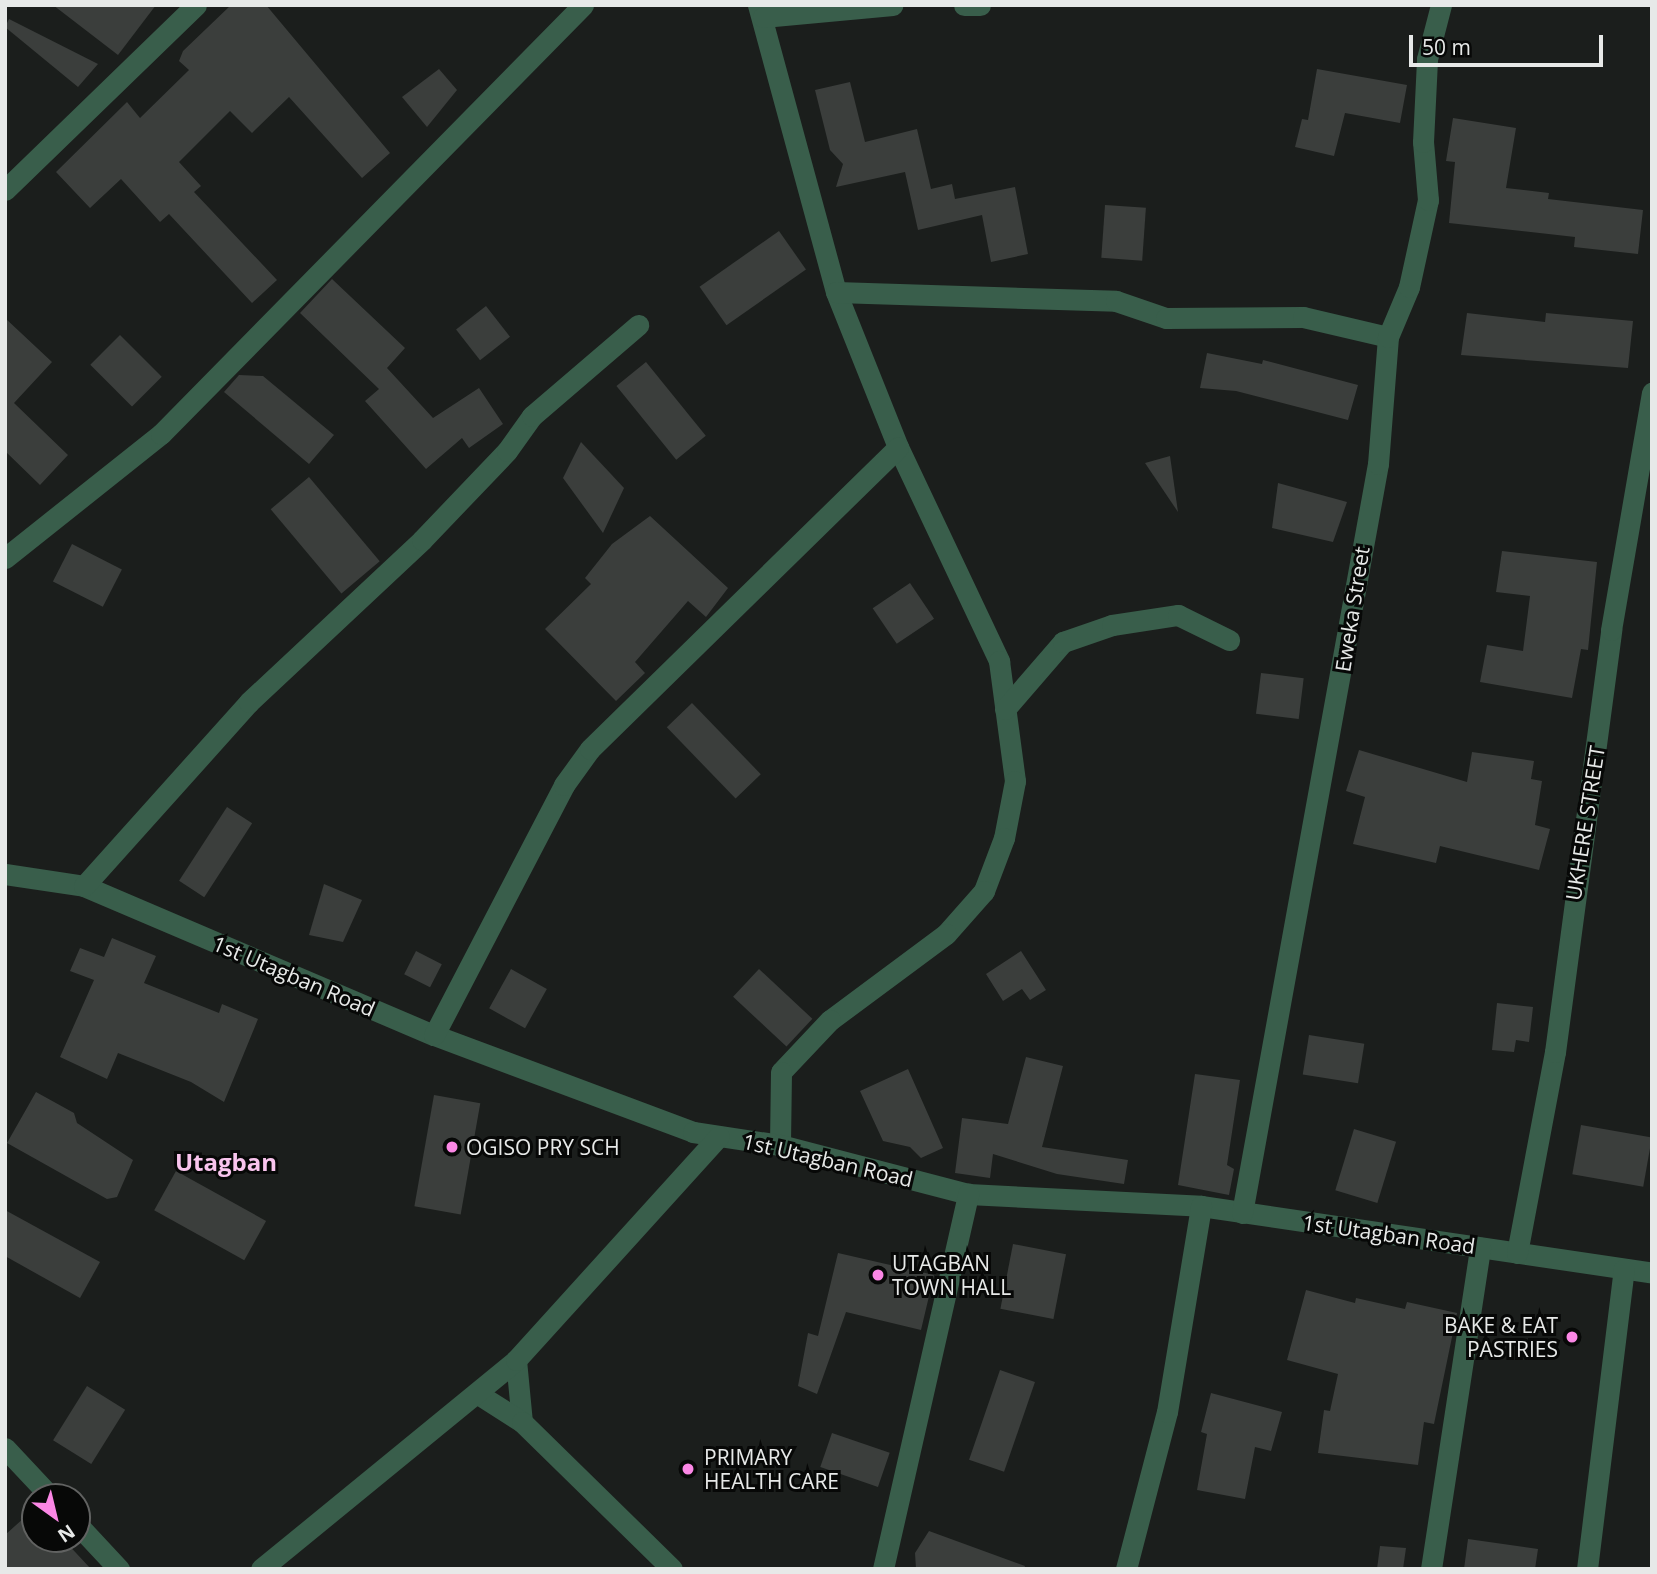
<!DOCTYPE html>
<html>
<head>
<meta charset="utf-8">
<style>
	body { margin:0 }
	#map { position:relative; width:1657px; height:1574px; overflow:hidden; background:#1b1e1c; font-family:"Open Sans",sans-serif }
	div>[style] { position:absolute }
	.building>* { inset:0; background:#3b3e3c; transform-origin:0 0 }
	.minor>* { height:21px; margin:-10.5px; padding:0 10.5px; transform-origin:10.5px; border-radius:10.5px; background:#395e4b }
	.dots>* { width:19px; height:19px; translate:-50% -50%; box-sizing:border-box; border:4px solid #070807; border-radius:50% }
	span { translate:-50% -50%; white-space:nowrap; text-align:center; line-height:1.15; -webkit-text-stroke:6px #070807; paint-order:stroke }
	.street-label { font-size:21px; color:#e7e9e8 }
	.poi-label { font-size:21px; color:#e7e9e8 }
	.left { translate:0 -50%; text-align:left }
	.right { translate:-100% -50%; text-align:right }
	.quarter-label { font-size:24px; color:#f9c4ed; font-weight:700 }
	.frame { position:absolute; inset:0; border:7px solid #e7e9e8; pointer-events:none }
	.north { position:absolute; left:21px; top:1483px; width:70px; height:70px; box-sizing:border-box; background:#070807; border:2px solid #616261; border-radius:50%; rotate:146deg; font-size:19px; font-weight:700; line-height:28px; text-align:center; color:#e7e9e8 }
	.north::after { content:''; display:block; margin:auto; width:24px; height:32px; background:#fb87e5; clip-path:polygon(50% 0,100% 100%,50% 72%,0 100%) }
	.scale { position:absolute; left:1409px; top:35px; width:194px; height:32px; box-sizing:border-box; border:4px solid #e7e9e8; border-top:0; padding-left:9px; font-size:21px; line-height:24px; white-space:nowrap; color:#e7e9e8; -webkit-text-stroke:5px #070807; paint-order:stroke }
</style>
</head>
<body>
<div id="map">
	<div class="building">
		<i style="clip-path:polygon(53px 5px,156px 5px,118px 55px)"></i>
		<i style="clip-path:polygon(231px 5px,266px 5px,390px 153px,362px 178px,289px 97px,252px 133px,230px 111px,179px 162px,201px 186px,194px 192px,277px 280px,252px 303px,169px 214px,160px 222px,121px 179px,90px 208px,56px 172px,127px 102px,140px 118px,189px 70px,179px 61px,183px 51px)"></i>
		<i style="clip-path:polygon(9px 19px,98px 64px,78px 87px,5px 27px)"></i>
		<i style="clip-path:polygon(439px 69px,457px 90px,427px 127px,402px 97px)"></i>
		<i style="clip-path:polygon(1317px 69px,1407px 85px,1400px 123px,1345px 113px,1334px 156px,1295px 147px,1302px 119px,1308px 120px)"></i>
		<i style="clip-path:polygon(850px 82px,865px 142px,917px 129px,931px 189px,952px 184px,955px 199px,1015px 187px,1028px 254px,991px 262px,982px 215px,918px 230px,905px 172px,836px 187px,843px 164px,830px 150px,815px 90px)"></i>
		<i style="clip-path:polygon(1453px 118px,1516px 128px,1506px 188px,1549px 193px,1548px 199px,1643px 210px,1638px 254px,1574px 247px,1575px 237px,1449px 223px,1455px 162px,1446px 161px)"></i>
		<i style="left:1105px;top:205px;width:41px;height:53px;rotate:4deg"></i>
		<i style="left:779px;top:231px;width:47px;height:97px;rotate:55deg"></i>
		<i style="clip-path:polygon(332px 279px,405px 348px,387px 368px,433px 418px,479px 388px,503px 424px,469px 448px,462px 438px,426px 469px,365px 401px,379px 389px,300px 313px)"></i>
		<i style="left:486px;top:306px;width:39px;height:38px;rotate:52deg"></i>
		<i style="clip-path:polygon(1467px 313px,1545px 322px,1546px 313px,1633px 321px,1628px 368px,1461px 355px)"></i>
		<i style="clip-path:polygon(5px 318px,52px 362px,14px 403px,68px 455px,40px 485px,5px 451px)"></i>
		<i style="left:120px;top:335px;width:59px;height:42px;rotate:45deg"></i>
		<i style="clip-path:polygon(1207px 353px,1262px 364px,1263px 360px,1358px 385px,1348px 420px,1236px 391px,1200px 388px)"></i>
		<i style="left:646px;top:362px;width:95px;height:38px;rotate:51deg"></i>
		<i style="clip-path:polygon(239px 375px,263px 376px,334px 435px,309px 464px,224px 392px)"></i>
		<i style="clip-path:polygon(581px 442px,624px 488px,603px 533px,563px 478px)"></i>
		<i style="clip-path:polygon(1170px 456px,1178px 512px,1145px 463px)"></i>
		<i style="left:309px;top:477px;width:110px;height:50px;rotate:50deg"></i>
		<i style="clip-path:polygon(1278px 483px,1347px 502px,1333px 542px,1272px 528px)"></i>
		<i style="clip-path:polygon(650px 516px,728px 588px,706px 617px,688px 601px,635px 662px,645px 673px,616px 701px,545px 629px,591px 584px,585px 578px,612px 544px)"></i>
		<i style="left:72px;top:544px;width:56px;height:42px;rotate:27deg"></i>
		<i style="clip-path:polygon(1502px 551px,1597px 562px,1588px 650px,1581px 649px,1572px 698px,1480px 682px,1487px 645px,1523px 651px,1530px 596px,1496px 592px)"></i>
		<i style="left:910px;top:583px;width:43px;height:45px;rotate:56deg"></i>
		<i style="left:1261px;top:673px;width:43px;height:41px;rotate:7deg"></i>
		<i style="left:692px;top:703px;width:99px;height:35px;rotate:46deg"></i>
		<i style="clip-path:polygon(1359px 750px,1467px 782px,1472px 752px,1534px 761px,1531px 779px,1542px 781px,1535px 825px,1550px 829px,1539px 870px,1440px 846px,1436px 863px,1353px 844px,1365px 797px,1346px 791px)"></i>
		<i style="left:227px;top:807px;width:30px;height:88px;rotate:33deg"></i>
		<i style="clip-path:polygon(324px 884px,362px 900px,343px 942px,309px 935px)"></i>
		<i style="clip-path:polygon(112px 938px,156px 956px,144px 983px,219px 1013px,222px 1004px,258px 1019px,224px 1102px,191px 1082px,118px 1053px,107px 1079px,60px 1057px,94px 980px,70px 971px,80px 948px,104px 957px)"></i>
		<i style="left:416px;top:951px;width:29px;height:26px;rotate:27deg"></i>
		<i style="clip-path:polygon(1021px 951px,1046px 990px,1030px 1000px,1022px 989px,1003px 1001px,986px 974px)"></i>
		<i style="left:511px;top:969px;width:41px;height:45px;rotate:29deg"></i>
		<i style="left:759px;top:969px;width:73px;height:38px;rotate:43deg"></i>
		<i style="clip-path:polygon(1497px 1003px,1533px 1007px,1529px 1042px,1516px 1040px,1514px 1052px,1492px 1050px)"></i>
		<i style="left:1309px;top:1035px;width:56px;height:40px;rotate:9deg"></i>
		<i style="clip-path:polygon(1026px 1057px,1063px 1066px,1042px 1147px,1128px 1160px,1124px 1184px,1057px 1174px,993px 1154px,990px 1178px,955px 1173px,962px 1118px,1008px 1124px)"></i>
		<i style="clip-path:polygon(908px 1069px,943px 1148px,921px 1158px,910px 1147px,883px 1141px,860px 1091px)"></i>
		<i style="clip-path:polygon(1195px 1074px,1240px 1080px,1227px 1165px,1234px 1169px,1229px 1195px,1178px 1185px)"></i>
		<i style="clip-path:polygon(36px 1092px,74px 1113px,77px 1123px,133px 1160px,117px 1197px,107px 1199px,7px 1143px)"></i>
		<i style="left:434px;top:1095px;width:47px;height:113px;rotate:10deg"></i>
		<i style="left:1581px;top:1125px;width:72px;height:50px;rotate:10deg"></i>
		<i style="left:1354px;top:1129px;width:44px;height:64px;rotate:17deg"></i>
		<i style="left:176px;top:1171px;width:103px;height:45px;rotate:29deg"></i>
		<i style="clip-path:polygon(5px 1210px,100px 1262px,80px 1298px,5px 1256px)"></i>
		<i style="left:1013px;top:1244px;width:54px;height:66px;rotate:11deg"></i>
		<i style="clip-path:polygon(838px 1253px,934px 1275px,921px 1330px,846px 1312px,817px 1394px,798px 1386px,808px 1333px,818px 1336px)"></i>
		<i style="clip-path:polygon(1306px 1290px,1355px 1303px,1356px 1298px,1405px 1309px,1407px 1302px,1457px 1313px,1434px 1424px,1424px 1422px,1418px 1465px,1318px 1453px,1324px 1410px,1330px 1411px,1338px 1374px,1287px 1360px)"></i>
		<i style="left:1000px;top:1370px;width:37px;height:95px;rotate:19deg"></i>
		<i style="left:87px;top:1386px;width:45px;height:64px;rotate:32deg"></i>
		<i style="clip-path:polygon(1211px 1393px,1282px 1412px,1271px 1451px,1255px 1447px,1245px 1499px,1197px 1490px,1207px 1434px,1201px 1432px)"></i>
		<i style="left:832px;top:1433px;width:61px;height:36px;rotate:19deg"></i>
		<i style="clip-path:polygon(35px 1508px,35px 1539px,63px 1539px,91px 1569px,5px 1569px,5px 1535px)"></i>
		<i style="clip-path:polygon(929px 1531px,1025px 1566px,1024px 1569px,916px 1569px,915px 1553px)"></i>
		<i style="clip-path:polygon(1468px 1539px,1538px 1549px,1535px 1569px,1464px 1569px)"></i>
		<i style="clip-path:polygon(1380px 1546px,1406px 1548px,1403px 1569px,1377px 1569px)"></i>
	</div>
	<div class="minor">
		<i style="left:758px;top:5px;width:297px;rotate:74.8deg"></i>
		<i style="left:836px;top:292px;width:167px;rotate:68.2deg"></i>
		<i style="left:898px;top:447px;width:237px;rotate:64.7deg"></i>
		<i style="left:999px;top:661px;width:121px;rotate:82.4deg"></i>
		<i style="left:1015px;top:781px;width:58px;rotate:100.9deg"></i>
		<i style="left:1004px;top:838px;width:57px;rotate:110.7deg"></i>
		<i style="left:984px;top:891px;width:57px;rotate:131.5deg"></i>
		<i style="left:946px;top:934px;width:144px;rotate:143.4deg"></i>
		<i style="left:830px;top:1020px;width:71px;rotate:133.3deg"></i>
		<i style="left:781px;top:1072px;width:73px;rotate:90.8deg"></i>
		<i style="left:964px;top:5px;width:16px"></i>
		<i style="left:763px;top:17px;width:130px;rotate:-5.3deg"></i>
		<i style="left:5px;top:190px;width:266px;rotate:-44.1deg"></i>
		<i style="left:836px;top:292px;width:280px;rotate:1.8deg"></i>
		<i style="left:1116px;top:301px;width:53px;rotate:18.8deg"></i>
		<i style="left:1166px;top:318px;width:137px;rotate:-0.4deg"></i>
		<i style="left:1303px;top:317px;width:87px;rotate:13.2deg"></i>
		<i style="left:5px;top:558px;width:199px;rotate:-38.5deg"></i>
		<i style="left:161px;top:434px;width:602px;rotate:-45.47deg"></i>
		<i style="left:1005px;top:709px;width:89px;rotate:-49.1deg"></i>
		<i style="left:1063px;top:642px;width:52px;rotate:-19.1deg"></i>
		<i style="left:1112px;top:625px;width:67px;rotate:-8.6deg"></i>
		<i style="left:1178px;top:615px;width:57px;rotate:26.1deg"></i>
		<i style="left:5px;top:874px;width:80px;rotate:8.6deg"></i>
		<i style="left:84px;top:886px;width:380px;rotate:23.1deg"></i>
		<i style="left:434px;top:1035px;width:277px;rotate:20.5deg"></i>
		<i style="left:693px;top:1132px;width:88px;rotate:8.5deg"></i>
		<i style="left:780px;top:1145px;width:194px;rotate:14.6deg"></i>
		<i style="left:968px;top:1194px;width:233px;rotate:2.9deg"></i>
		<i style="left:1201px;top:1206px;width:456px;rotate:8.4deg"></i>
		<i style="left:84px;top:886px;width:247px;rotate:-48.1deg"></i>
		<i style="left:249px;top:702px;width:237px;rotate:-43.1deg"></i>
		<i style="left:422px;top:540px;width:123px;rotate:-46.3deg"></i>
		<i style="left:507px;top:451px;width:43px;rotate:-54.5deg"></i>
		<i style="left:532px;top:416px;width:140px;rotate:-40.6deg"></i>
		<i style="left:434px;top:1035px;width:282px;rotate:-62.5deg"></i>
		<i style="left:564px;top:785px;width:44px;rotate:-54.2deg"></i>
		<i style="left:590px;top:749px;width:431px;rotate:-44.4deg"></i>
		<i style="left:1242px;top:1213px;width:761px;rotate:-79.71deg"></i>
		<i style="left:1378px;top:464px;width:127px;rotate:-85.5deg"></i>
		<i style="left:1388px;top:337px;width:54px;rotate:-67.2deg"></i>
		<i style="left:1409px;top:287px;width:89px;rotate:-77.7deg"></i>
		<i style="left:1428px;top:200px;width:58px;rotate:-94.9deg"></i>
		<i style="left:1423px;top:142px;width:83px;rotate:-87.2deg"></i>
		<i style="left:1427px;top:59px;width:56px;rotate:-75.5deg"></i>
		<i style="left:1517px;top:1253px;width:205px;rotate:-79.3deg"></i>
		<i style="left:1555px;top:1052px;width:426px;rotate:-82.4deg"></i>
		<i style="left:1611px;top:630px;width:241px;rotate:-80.2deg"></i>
		<i style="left:516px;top:1360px;width:62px;rotate:84.5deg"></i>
		<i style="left:478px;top:1394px;width:52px;rotate:32.5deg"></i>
		<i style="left:522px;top:1422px;width:210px;rotate:44.4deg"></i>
		<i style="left:5px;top:1448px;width:67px;rotate:46.8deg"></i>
		<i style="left:77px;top:1524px;width:62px;rotate:47deg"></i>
		<i style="left:261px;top:1569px;width:330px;rotate:-39.3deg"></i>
		<i style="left:516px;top:1360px;width:302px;rotate:-47.8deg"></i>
		<i style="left:883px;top:1569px;width:385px;rotate:-77.2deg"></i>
		<i style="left:1126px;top:1569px;width:162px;rotate:-75.4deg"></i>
		<i style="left:1167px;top:1412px;width:209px;rotate:-80.6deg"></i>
		<i style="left:1431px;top:1569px;width:325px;rotate:-81.3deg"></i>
		<i style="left:1587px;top:1569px;width:302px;rotate:-83deg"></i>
	</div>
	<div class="dots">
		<i style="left:452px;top:1147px;background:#fb87e5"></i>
		<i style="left:878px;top:1275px;background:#fb87e5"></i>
		<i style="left:1572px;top:1337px;background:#fb87e5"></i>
		<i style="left:688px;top:1469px;background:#fb87e5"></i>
	</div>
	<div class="street-label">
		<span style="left:1352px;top:609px;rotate:-81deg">Eweka Street</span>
		<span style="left:1585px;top:823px;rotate:-81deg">UKHERE STREET</span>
		<span style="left:294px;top:976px;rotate:23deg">1st Utagban Road</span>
		<span style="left:828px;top:1160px;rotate:13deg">1st Utagban Road</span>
		<span style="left:1389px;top:1234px;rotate:8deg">1st Utagban Road</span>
	</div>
	<div class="poi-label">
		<span class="left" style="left:466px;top:1147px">OGISO PRY SCH</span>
		<span class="left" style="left:892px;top:1275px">UTAGBAN<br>TOWN HALL</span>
		<span class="right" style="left:1558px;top:1337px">BAKE &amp; EAT<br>PASTRIES</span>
		<span class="left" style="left:704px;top:1469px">PRIMARY<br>HEALTH CARE</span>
	</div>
	<div class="quarter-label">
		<span style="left:226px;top:1162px">Utagban</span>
	</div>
	<div class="frame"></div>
	<div class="north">N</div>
	<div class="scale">50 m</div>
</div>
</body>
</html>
